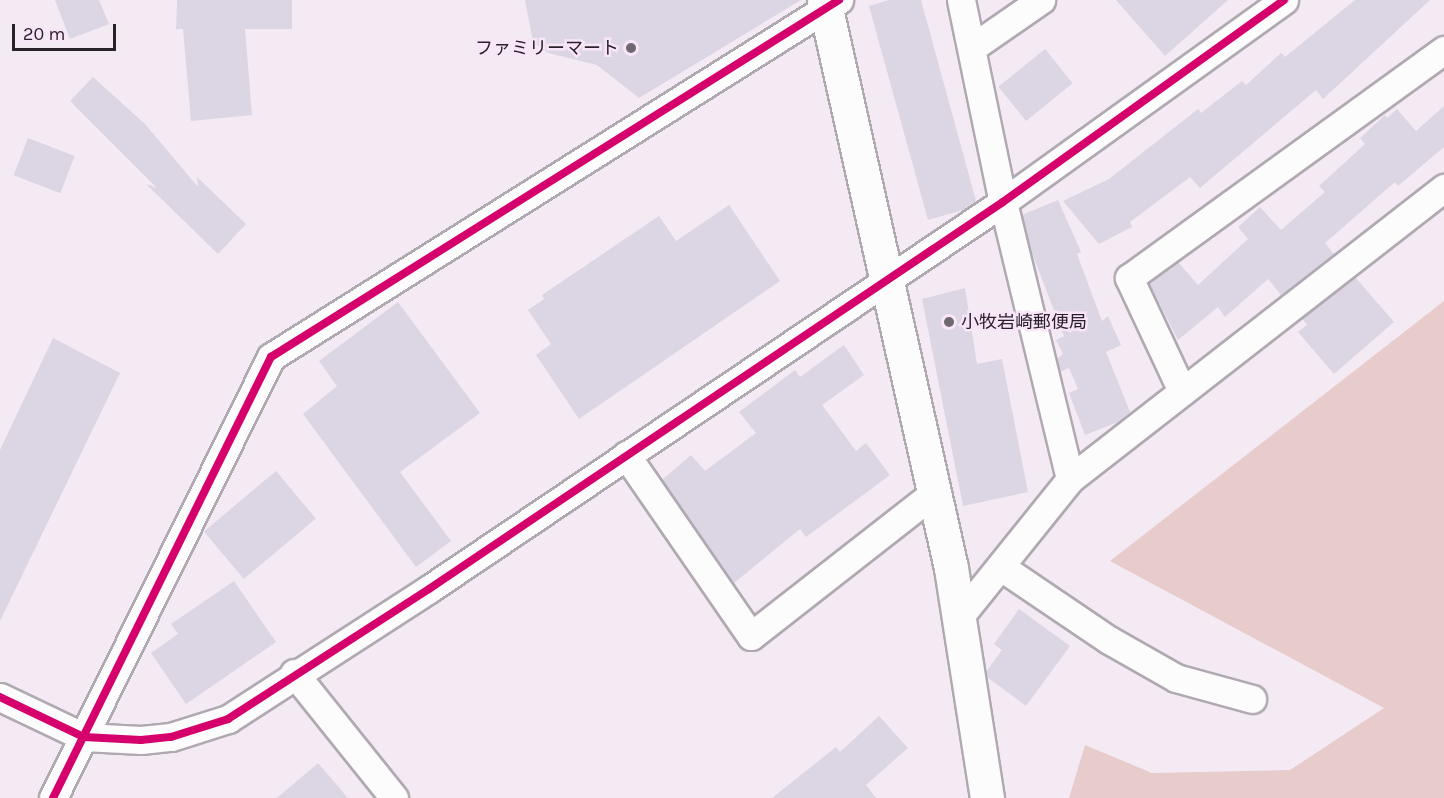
<!DOCTYPE html>
<html>
<head>
<meta charset="utf-8">
<style>
	body { margin:0 }
	#map { position:relative; width:1444px; height:798px; overflow:hidden; background:#f4eaf4; font-family:Karla,"Noto Sans JP",sans-serif }
	div>[style] { position:absolute }
	.green>* { inset:0; background:#e8cbcb }
	.building>* { inset:0; background:#dcd5e4; transform-origin:0 0 }
	.roads { filter:drop-shadow(2px 0 #b1a9b1) drop-shadow(-2px 0 #b1a9b1) drop-shadow(0 2px #b1a9b1) drop-shadow(0 -2px #b1a9b1) }
	.street>* { height:27px; margin:-13.5px; padding:0 13.5px; transform-origin:13.5px; border-radius:13.5px; background:#fdfcfd }
	.secondary>* { height:33px; margin:-16.5px; padding:0 16.5px; transform-origin:16.5px; border-radius:16.5px; background:#fdfcfd }
	.cycleway>* { height:8px; margin:-4px; padding:0 4px; transform-origin:4px; border-radius:4px; background:#d6006c }
	.dots>* { width:16px; height:16px; translate:-50% -50%; box-sizing:border-box; border:3px solid #f9e5f8; border-radius:50% }
	span { translate:-50% -50%; white-space:nowrap; text-align:center; line-height:1.15; -webkit-text-stroke:5px #f9e5f8; paint-order:stroke }
	.poi-label { font-size:18px; color:#292229 }
	.right { translate:-100% -50%; text-align:right }
	.left { translate:0 -50%; text-align:left }
	.scale { position:absolute; left:12px; top:24px; width:104px; height:27px; box-sizing:border-box; border:3px solid #292229; border-top:0; padding-left:8px; font-size:18px; line-height:21px; white-space:nowrap; color:#292229; -webkit-text-stroke:4px #f9e5f8; paint-order:stroke }
</style>
</head>
<body>
<div id="map">
	<div class="green">
		<i style="clip-path:polygon(1444px 301px,1444px 798px,1069px 798px,1085px 745px,1152px 773px,1290px 770px,1384px 708px,1110px 561px)"></i>
	</div>
	<div class="building">
		<i style="clip-path:polygon(55px 0,99px 0,109px 24px,70px 39px)"></i>
		<i style="clip-path:polygon(177px 0,292px 0,292px 29px,245px 29px,252px 115px,191px 121px,183px 29px,176px 29px)"></i>
		<i style="clip-path:polygon(525px 0,801px 0,639px 98px,597px 65px,548px 53px,533px 42px)"></i>
		<i style="clip-path:polygon(889px 0,921px 0,976px 201px,963px 210px,928px 220px,869px 6px)"></i>
		<i style="clip-path:polygon(1116px 0,1228px 0,1165px 56px)"></i>
		<i style="clip-path:polygon(1355px 0,1430px 0,1323px 99px,1316px 90px,1200px 188px,1190px 177px,1130px 222px,1132px 227px,1099px 244px,1063px 201px,1109px 179px,1198px 109px,1201px 113px,1242px 81px,1246px 85px,1281px 53px,1285px 57px)"></i>
		<i style="left:1045px;top:49px;width:44px;height:60px;rotate:51deg"></i>
		<i style="clip-path:polygon(93px 77px,145px 124px,198px 187px,197px 177px,246px 224px,218px 254px,146px 184px,157px 188px,70px 101px)"></i>
		<i style="clip-path:polygon(1444px 106px,1444px 147px,1398px 186px,1395px 182px,1325px 243px,1334px 254px,1281px 295px,1268px 279px,1225px 317px,1218px 307px,1178px 340px,1149px 283px,1178px 262px,1198px 285px,1248px 239px,1238px 227px,1260px 207px,1281px 230px,1325px 192px,1319px 186px,1365px 144px,1360px 138px,1385px 115px,1387px 118px,1397px 109px,1416px 131px)"></i>
		<i style="left:28px;top:138px;width:50px;height:40px;rotate:21deg"></i>
		<i style="clip-path:polygon(1058px 200px,1081px 252px,1077px 254px,1102px 321px,1108px 316px,1121px 345px,1106px 352px,1130px 412px,1118px 422px,1085px 435px,1069px 393px,1078px 389px,1069px 368px,1060px 372px,1057px 359px,1063px 354px,1056px 340px,1064px 336px,1030px 248px,1022px 215px)"></i>
		<i style="clip-path:polygon(729px 205px,780px 281px,579px 419px,536px 355px,551px 344px,528px 310px,544px 299px,542px 295px,659px 216px,676px 241px)"></i>
		<i style="clip-path:polygon(1355px 277px,1394px 322px,1334px 374px,1298px 332px,1307px 325px,1302px 318px)"></i>
		<i style="clip-path:polygon(965px 288px,977px 364px,1002px 359px,1028px 492px,963px 506px,922px 299px)"></i>
		<i style="clip-path:polygon(398px 302px,480px 413px,400px 472px,451px 541px,416px 567px,303px 414px,337px 386px,319px 361px)"></i>
		<i style="clip-path:polygon(53px 338px,120px 373px,0 621px,0 450px)"></i>
		<i style="clip-path:polygon(844px 345px,864px 375px,822px 405px,856px 451px,866px 443px,890px 475px,806px 537px,800px 529px,734px 583px,662px 480px,691px 455px,705px 471px,756px 433px,739px 412px,795px 370px,800px 377px)"></i>
		<i style="left:276px;top:471px;width:62px;height:94px;rotate:50deg"></i>
		<i style="clip-path:polygon(234px 581px,276px 642px,186px 704px,151px 653px,178px 634px,171px 624px)"></i>
		<i style="clip-path:polygon(1019px 609px,1070px 646px,1026px 706px,987px 677px,986px 672px,1002px 650px,994px 644px)"></i>
		<i style="clip-path:polygon(879px 716px,908px 748px,866px 785px,876px 798px,772px 798px,836px 747px,840px 752px)"></i>
		<i style="clip-path:polygon(318px 763px,348px 798px,277px 798px)"></i>
	</div>
	<div class="roads">
		<div class="street">
			<i style="left:961px;top:0;width:206px;rotate:78.3deg"></i>
			<i style="left:1003px;top:202px;width:285px;rotate:76.4deg"></i>
			<i style="left:973px;top:47px;width:83px;rotate:-34.7deg"></i>
			<i style="left:1182px;top:391px;width:125px;rotate:-115.1deg"></i>
			<i style="left:1129px;top:278px;width:389px;rotate:-35.9deg"></i>
			<i style="left:626px;top:455px;width:220px;rotate:55.4deg"></i>
			<i style="left:751px;top:636px;width:234px;rotate:-38deg"></i>
			<i style="left:1001px;top:567px;width:130px;rotate:34.1deg"></i>
			<i style="left:1109px;top:640px;width:77px;rotate:29.6deg"></i>
			<i style="left:1176px;top:678px;width:79px;rotate:15.4deg"></i>
			<i style="left:960px;top:616px;width:176px;rotate:-51.2deg"></i>
			<i style="left:1070px;top:479px;width:474px;rotate:-37.9deg"></i>
			<i style="left:294px;top:673px;width:160px;rotate:51.3deg"></i>
			<i style="left:0;top:697px;width:93px;rotate:25.5deg"></i>
			<i style="left:84px;top:737px;width:57px;rotate:3deg"></i>
			<i style="left:141px;top:740px;width:30px;rotate:-6deg"></i>
			<i style="left:171px;top:737px;width:60px;rotate:-17.5deg"></i>
			<i style="left:228px;top:719px;width:239px;rotate:-32.9deg"></i>
			<i style="left:429px;top:589px;width:692px;rotate:-33.99deg"></i>
			<i style="left:1003px;top:202px;width:346px;rotate:-35.7deg"></i>
			<i style="left:53px;top:798px;width:492px;rotate:-63.7deg"></i>
			<i style="left:271px;top:357px;width:671px;rotate:-32.15deg"></i>
		</div>
		<div class="secondary">
			<i style="left:824px;top:0;width:582px;rotate:77.4deg"></i>
			<i style="left:951px;top:568px;width:233px;rotate:81.1deg"></i>
		</div>
	</div>
	<div class="cycleway">
		<i style="left:0;top:697px;width:93px;rotate:25.5deg"></i>
		<i style="left:84px;top:737px;width:57px;rotate:3deg"></i>
		<i style="left:141px;top:740px;width:30px;rotate:-6deg"></i>
		<i style="left:171px;top:737px;width:60px;rotate:-17.5deg"></i>
		<i style="left:228px;top:719px;width:239px;rotate:-32.9deg"></i>
		<i style="left:429px;top:589px;width:692px;rotate:-33.99deg"></i>
		<i style="left:1003px;top:202px;width:346px;rotate:-35.7deg"></i>
		<i style="left:53px;top:798px;width:492px;rotate:-63.7deg"></i>
		<i style="left:271px;top:357px;width:671px;rotate:-32.15deg"></i>
	</div>
	<div class="dots">
		<i style="left:631px;top:48px;background:#706870"></i>
		<i style="left:949px;top:322px;background:#706870"></i>
	</div>
	<div class="poi-label">
		<span class="right" style="left:619px;top:48px">ファミリーマート</span>
		<span class="left" style="left:961px;top:322px">小牧岩崎郵便局</span>
	</div>
	<div class="scale">20 m</div>
</div>
</body>
</html>
